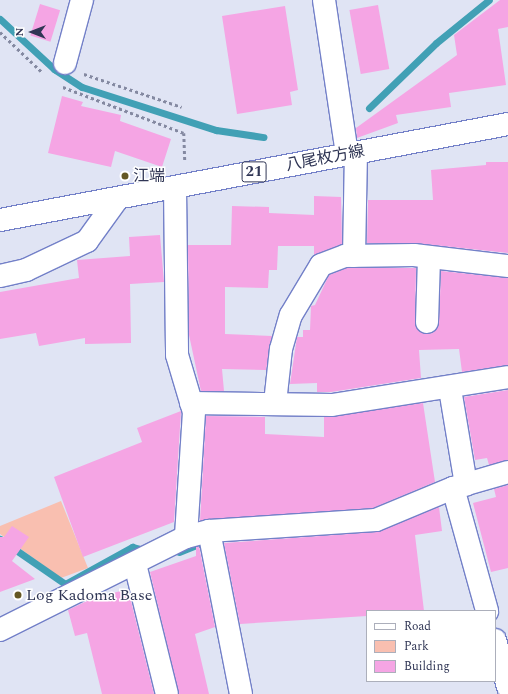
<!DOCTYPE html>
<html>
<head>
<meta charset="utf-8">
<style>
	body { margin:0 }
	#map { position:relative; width:508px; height:694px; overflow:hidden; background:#e0e4f4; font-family:Spectral,"Noto Sans JP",serif }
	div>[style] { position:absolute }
	.green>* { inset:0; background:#f9bfb0 }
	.stream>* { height:7px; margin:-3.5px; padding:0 3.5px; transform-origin:3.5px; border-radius:3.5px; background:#41a0b5 }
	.building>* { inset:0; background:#f5a5e4; transform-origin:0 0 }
	.path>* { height:2.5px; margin-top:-1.25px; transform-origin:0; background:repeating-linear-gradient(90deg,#8489a1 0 3px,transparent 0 6px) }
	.roads { filter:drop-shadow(1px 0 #7380c8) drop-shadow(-1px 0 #7380c8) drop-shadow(0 1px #7380c8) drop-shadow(0 -1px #7380c8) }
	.minor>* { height:22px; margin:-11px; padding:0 11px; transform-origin:11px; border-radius:11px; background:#fff }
	.major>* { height:22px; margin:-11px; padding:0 11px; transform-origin:11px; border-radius:11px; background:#fff }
	.dots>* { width:11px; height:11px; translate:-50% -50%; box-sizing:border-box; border:2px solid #fff; border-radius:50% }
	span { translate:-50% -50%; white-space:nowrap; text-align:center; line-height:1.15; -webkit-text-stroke:3px #fff; paint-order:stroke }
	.shield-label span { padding:1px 3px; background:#fff; border:1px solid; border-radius:3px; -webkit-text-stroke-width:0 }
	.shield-label { font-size:15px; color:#303655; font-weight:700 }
	.street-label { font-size:16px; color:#303655 }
	.poi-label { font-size:16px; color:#303655 }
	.left { translate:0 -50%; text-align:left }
	.legend { position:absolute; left:366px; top:610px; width:130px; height:72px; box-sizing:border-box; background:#fff; border:1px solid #acafbb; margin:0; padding:5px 7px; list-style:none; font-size:12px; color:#303655 }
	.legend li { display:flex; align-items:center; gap:8px; height:20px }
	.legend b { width:20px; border:1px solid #acafbb }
	.north { position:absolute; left:12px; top:12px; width:40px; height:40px; -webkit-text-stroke:3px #fff; paint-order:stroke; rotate:270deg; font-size:11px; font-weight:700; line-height:16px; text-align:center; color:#303655 }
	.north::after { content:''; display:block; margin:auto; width:14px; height:18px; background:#303655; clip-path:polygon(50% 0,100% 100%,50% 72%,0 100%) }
</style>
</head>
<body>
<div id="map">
	<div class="green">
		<i style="clip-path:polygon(61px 501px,88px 568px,61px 578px,0 534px,0 526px)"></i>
	</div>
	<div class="stream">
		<i style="left:0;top:19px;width:74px;rotate:42.8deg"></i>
		<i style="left:54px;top:69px;width:33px;rotate:33deg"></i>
		<i style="left:82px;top:87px;width:141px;rotate:17.8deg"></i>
		<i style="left:216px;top:130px;width:48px;rotate:8.5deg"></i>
		<i style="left:369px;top:108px;width:93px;rotate:-44.1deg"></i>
		<i style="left:436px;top:43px;width:68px;rotate:-39.1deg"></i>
		<i style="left:0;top:539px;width:79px;rotate:34.7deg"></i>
		<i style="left:65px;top:584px;width:77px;rotate:-28.9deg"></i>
		<i style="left:132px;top:547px;width:16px;rotate:14deg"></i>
		<i style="left:179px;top:552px;width:24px;rotate:-22deg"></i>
	</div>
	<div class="building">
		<i style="clip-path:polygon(500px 0,508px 0,508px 27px,498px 29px,506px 85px,449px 93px,451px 107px,396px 115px,398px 123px,357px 138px,356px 128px,457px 55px,454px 35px)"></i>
		<i style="left:40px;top:4px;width:21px;height:33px;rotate:17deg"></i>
		<i style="left:378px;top:5px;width:65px;height:29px;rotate:80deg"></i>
		<i style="clip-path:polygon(285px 6px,298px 90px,290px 92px,292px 105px,237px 114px,222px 16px)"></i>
		<i style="clip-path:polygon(62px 96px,83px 102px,81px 106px,121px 115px,120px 121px,171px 139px,162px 167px,115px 151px,111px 167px,48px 153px)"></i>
		<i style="clip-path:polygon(486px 162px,508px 162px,508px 253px,415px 243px,367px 243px,368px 200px,433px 200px,431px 170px,486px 165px)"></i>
		<i style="clip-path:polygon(314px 196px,341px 197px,342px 244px,314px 255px,314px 246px,278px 246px,277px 270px,269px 270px,268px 288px,225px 287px,225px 334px,272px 336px,266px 370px,222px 369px,224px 391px,201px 391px,189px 335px,188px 245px,231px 245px,232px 206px,269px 207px,269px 213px,314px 215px)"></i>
		<i style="clip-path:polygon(160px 235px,164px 282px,130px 284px,131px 343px,85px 344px,85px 338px,39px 346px,36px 333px,0 339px,0 292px,79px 278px,77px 260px,130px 256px,129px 237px)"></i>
		<i style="clip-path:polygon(347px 268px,416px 268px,415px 322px,420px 332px,426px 334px,433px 333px,439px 323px,441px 271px,508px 278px,508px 365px,462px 372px,459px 349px,419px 350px,421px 378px,331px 392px,317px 392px,317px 383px,290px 384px,297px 337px,303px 337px,303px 330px,310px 330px,311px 306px,315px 305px,329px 275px)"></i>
		<i style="clip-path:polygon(508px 390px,508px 460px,489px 465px,487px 458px,475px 460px,464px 397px)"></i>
		<i style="clip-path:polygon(423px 403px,435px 482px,373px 508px,200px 521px,206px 416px,265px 417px,265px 434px,324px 437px,324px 417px)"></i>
		<i style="clip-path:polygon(181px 411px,174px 522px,83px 557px,54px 477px,142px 442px,137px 428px)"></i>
		<i style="clip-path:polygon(508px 485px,508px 568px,491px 572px,473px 503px,496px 497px,494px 489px)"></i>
		<i style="clip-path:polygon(439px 507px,442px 531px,415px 535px,424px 611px,367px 611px,367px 616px,240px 624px,224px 543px,377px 532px)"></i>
		<i style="clip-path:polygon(12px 526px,29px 537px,12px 561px,35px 579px,0 592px,0 537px,4px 537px)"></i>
		<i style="clip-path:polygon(199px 546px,215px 627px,195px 634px,209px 694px,179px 694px,150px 572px,196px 556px,196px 547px)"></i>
		<i style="clip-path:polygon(128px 589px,154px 694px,102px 694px,87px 633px,75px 636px,68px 610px,91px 599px)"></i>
	</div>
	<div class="path">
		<i style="left:0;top:32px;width:59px;rotate:43.6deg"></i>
		<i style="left:84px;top:74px;width:103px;rotate:18.6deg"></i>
		<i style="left:63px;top:87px;width:129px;rotate:20.8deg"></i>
		<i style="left:184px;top:133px;width:28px;rotate:88deg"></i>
	</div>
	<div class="roads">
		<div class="minor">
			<i style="left:324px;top:0;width:156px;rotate:81.5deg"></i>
			<i style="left:65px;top:63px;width:65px;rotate:-74.9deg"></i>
			<i style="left:175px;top:187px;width:168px;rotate:89.3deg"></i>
			<i style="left:177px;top:355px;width:59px;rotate:73.4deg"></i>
			<i style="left:194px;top:412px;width:125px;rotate:93.7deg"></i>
			<i style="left:354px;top:256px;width:104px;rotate:-88.9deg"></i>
			<i style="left:0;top:276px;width:27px;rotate:-13deg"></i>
			<i style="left:26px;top:270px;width:68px;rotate:-25.4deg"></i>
			<i style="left:87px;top:241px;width:53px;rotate:-54.2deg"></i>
			<i style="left:427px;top:322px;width:65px;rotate:-88.2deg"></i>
			<i style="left:450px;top:389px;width:97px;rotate:80.5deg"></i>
			<i style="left:191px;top:403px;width:141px;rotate:0.8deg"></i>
			<i style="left:332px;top:405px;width:178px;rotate:-9deg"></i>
			<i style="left:275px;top:403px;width:54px;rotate:-83.7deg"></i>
			<i style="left:281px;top:349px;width:35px;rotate:-74deg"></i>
			<i style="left:291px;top:315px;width:58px;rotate:-59deg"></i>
			<i style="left:321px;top:265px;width:26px;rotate:-21deg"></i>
			<i style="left:345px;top:256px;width:69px;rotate:-0.8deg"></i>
			<i style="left:414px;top:255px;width:95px;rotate:6.7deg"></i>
			<i style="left:453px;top:488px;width:128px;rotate:74.5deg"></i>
			<i style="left:209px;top:531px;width:166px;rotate:78.9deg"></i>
			<i style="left:135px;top:564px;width:134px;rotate:76.2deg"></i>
			<i style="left:0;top:630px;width:208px;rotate:-26.6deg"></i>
			<i style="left:186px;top:537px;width:24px;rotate:-15deg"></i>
			<i style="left:209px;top:531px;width:167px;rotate:-3.8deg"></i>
			<i style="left:376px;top:520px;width:83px;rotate:-22.6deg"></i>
			<i style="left:453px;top:488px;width:57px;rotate:-16.2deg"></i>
			<i style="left:495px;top:640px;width:49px;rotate:74.5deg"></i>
		</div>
		<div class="major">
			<i style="left:0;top:220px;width:517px;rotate:-10.7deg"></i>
		</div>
	</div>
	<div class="dots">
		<i style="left:125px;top:176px;background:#645724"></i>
		<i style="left:18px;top:595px;background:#645724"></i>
	</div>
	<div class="shield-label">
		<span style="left:254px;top:172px">21</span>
	</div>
	<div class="street-label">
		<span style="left:325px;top:158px;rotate:-11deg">八尾枚方線</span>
	</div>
	<div class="poi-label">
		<span class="left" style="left:133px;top:176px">江端</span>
		<span class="left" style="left:26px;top:595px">Log Kadoma Base</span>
	</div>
	<ul class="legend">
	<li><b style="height:5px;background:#fff"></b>Road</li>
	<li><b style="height:11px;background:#f9bfb0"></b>Park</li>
	<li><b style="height:11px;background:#f5a5e4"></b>Building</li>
	</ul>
	<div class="north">N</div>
</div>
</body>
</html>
